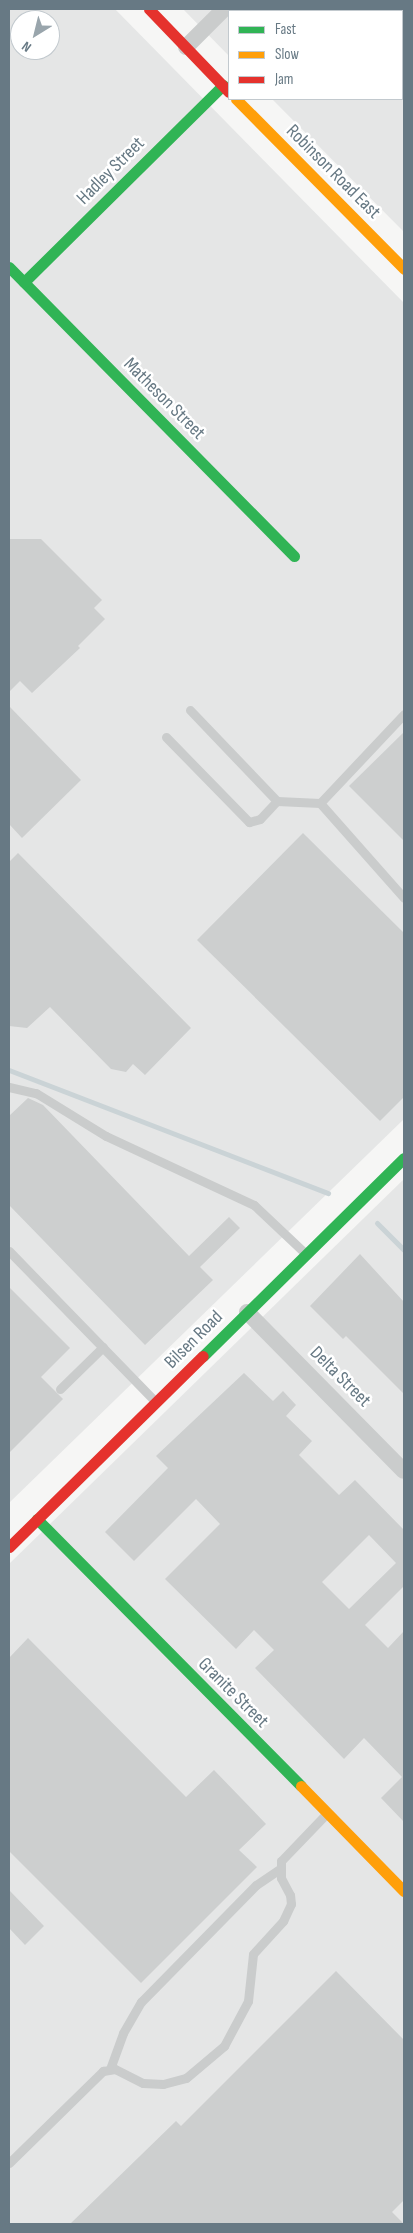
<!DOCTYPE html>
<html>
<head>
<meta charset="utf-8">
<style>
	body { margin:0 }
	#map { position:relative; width:413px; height:2233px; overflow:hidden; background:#f6f6f5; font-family:"Sofia Sans Condensed",sans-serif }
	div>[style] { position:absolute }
	.built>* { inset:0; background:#e5e6e6 }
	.stream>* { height:5px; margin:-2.5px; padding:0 2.5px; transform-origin:2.5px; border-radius:2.5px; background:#cad3d6 }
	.building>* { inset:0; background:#cdcfcf }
	.lane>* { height:9px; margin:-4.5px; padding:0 4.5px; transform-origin:4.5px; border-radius:4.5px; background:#cacccc }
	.street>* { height:16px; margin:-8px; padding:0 8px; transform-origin:8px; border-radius:8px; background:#cacccc }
	.fast>* { height:11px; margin:-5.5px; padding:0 5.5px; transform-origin:5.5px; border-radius:5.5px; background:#30b455 }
	.slow>* { height:11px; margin:-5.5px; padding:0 5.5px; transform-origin:5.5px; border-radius:5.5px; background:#ff9f0a }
	.jam>* { height:11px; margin:-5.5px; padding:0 5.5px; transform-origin:5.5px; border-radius:5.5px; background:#e5322d }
	span { translate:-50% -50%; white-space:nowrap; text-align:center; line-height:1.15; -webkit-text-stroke:5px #fff; paint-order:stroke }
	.street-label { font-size:19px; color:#677984 }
	.frame { position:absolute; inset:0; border:10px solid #677984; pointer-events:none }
	.legend { position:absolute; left:228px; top:10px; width:175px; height:90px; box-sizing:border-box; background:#fff; border:1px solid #c2c9ce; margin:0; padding:6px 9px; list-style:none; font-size:15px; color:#677984 }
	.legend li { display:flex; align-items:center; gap:10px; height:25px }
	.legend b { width:25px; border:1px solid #c2c9ce }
	.north { position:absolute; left:10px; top:10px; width:50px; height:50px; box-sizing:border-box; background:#fff; border:1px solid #c2c9ce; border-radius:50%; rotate:216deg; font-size:14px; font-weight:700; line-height:20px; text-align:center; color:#677984 }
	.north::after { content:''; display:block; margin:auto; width:18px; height:22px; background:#99a5ac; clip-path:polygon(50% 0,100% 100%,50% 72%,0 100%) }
</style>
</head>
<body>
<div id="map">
	<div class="built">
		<i style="clip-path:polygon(evenodd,9px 9px,115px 9px,404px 303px,404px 1119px,9px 1503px,9px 9px,20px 20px,50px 20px,50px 50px,20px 50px,20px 20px)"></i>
		<i style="clip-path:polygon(183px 9px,404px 9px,404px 232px,272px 99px,402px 99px,402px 11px,229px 11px,229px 56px)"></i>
		<i style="clip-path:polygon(404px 1179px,404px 2224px,9px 2224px,9px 1564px)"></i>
	</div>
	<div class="stream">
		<i style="left:9px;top:1070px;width:342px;rotate:21.1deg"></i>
		<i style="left:377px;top:1223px;width:38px;rotate:45deg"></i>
	</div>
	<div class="building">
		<i style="clip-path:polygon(9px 539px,41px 539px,102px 600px,94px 608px,105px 619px,78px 646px,80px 648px,32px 693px,20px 681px,9px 692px)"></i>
		<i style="clip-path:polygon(9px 706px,81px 780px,22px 838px,9px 824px)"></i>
		<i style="clip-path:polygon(404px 732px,404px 841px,349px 786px)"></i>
		<i style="clip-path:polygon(303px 833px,404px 933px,404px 1097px,380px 1121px,197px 940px)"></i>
		<i style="clip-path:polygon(18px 853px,191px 1028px,145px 1075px,133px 1064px,126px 1072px,111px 1069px,50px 1007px,27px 1028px,9px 1026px,9px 862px)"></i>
		<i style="clip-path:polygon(28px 1098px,43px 1105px,189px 1256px,229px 1217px,240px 1228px,200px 1267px,213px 1280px,145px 1345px,9px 1205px,9px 1116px)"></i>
		<i style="clip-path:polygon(360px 1254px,404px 1302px,404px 1394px,346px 1336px,343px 1339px,310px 1306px)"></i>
		<i style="clip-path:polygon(9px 1287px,70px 1348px,41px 1377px,63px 1399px,9px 1453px)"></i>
		<i style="clip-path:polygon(evenodd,244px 1373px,273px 1401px,283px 1391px,296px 1405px,286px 1416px,312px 1441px,299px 1455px,339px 1495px,355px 1480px,404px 1530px,404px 1586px,365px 1625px,388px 1648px,404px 1631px,404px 1822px,381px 1798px,402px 1777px,364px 1738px,344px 1759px,255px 1668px,274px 1650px,254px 1630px,236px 1649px,165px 1579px,220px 1524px,196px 1499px,134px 1561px,105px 1532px,168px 1468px,156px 1456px,244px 1373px,369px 1535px,396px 1563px,349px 1609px,322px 1582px,369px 1535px)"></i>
		<i style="clip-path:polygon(28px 1638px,186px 1797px,214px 1770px,266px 1824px,239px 1850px,257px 1867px,141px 1983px,9px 1851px,9px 1658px)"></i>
		<i style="clip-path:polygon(9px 1890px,44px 1926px,25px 1945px,9px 1928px)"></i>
		<i style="clip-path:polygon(336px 1971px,404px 2040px,404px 2200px,392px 2212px,404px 2224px,70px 2224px,176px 2121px,181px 2126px)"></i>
	</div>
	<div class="lane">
		<i style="left:190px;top:710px;width:126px;rotate:46.3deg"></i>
		<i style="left:404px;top:714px;width:122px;rotate:133.3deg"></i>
		<i style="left:320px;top:803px;width:127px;rotate:48.5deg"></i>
		<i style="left:166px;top:737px;width:119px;rotate:45.7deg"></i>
		<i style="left:249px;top:822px;width:11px;rotate:-15deg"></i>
		<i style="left:260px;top:819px;width:25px;rotate:-47deg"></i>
		<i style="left:277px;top:801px;width:43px;rotate:2.7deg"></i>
		<i style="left:9px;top:1087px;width:28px;rotate:13deg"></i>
		<i style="left:36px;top:1093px;width:82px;rotate:31.6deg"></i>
		<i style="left:106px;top:1136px;width:163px;rotate:25deg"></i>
		<i style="left:254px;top:1205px;width:71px;rotate:43.3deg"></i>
		<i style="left:9px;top:1251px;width:209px;rotate:45.8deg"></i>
		<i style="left:60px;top:1389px;width:60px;rotate:-44.3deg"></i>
		<i style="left:110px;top:2069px;width:38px;rotate:-70deg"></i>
		<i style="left:123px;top:2033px;width:36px;rotate:-60deg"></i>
		<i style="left:141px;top:2002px;width:164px;rotate:-45.5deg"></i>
		<i style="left:256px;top:1885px;width:29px;rotate:-34deg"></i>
		<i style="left:9px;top:2163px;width:132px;rotate:-44.4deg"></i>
		<i style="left:103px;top:2071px;width:12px;rotate:-9deg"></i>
		<i style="left:115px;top:2069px;width:31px;rotate:27deg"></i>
		<i style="left:143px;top:2083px;width:20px;rotate:3deg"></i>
		<i style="left:163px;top:2084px;width:24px;rotate:-15deg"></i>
		<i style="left:186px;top:2078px;width:50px;rotate:-40.1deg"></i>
		<i style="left:224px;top:2046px;width:51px;rotate:-61.9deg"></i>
		<i style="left:248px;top:2001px;width:47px;rotate:-83.9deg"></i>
		<i style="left:253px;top:1954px;width:45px;rotate:-47.7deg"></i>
		<i style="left:283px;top:1921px;width:19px;rotate:-65deg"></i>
		<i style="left:291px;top:1904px;width:9px;rotate:-96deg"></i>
		<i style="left:290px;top:1895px;width:19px;rotate:-118deg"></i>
		<i style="left:281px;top:1878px;width:17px;rotate:-90deg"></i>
		<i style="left:281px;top:1861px;width:65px;rotate:-46.2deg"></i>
	</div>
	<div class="street">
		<i style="left:186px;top:47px;width:54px;rotate:-45deg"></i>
		<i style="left:247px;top:1312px;width:223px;rotate:45.4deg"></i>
	</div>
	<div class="fast">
		<i style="left:9px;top:267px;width:406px;rotate:45.4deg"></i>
		<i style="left:24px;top:282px;width:280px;rotate:-44.7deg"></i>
		<i style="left:203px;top:1356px;width:282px;rotate:-44.6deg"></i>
		<i style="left:37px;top:1519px;width:375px;rotate:45.3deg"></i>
	</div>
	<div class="slow">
		<i style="left:236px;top:99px;width:239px;rotate:45.3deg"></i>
		<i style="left:301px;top:1786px;width:147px;rotate:45.6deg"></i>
	</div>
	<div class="jam">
		<i style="left:149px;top:9px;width:115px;rotate:46.1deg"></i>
		<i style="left:9px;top:1547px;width:272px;rotate:-44.6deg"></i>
	</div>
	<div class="street-label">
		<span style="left:111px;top:171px;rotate:-45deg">Hadley Street</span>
		<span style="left:333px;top:172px;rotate:45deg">Robinson Road East</span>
		<span style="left:164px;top:399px;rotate:45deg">Matheson Street</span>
		<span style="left:194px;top:1340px;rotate:-45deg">Bilsen Road</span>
		<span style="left:340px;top:1377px;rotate:45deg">Delta Street</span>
		<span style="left:233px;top:1693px;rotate:45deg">Granite Street</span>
	</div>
	<div class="frame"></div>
	<ul class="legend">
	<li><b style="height:6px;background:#30b455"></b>Fast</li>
	<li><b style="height:6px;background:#ff9f0a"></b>Slow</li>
	<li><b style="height:6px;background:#e5322d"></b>Jam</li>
	</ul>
	<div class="north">N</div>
</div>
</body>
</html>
